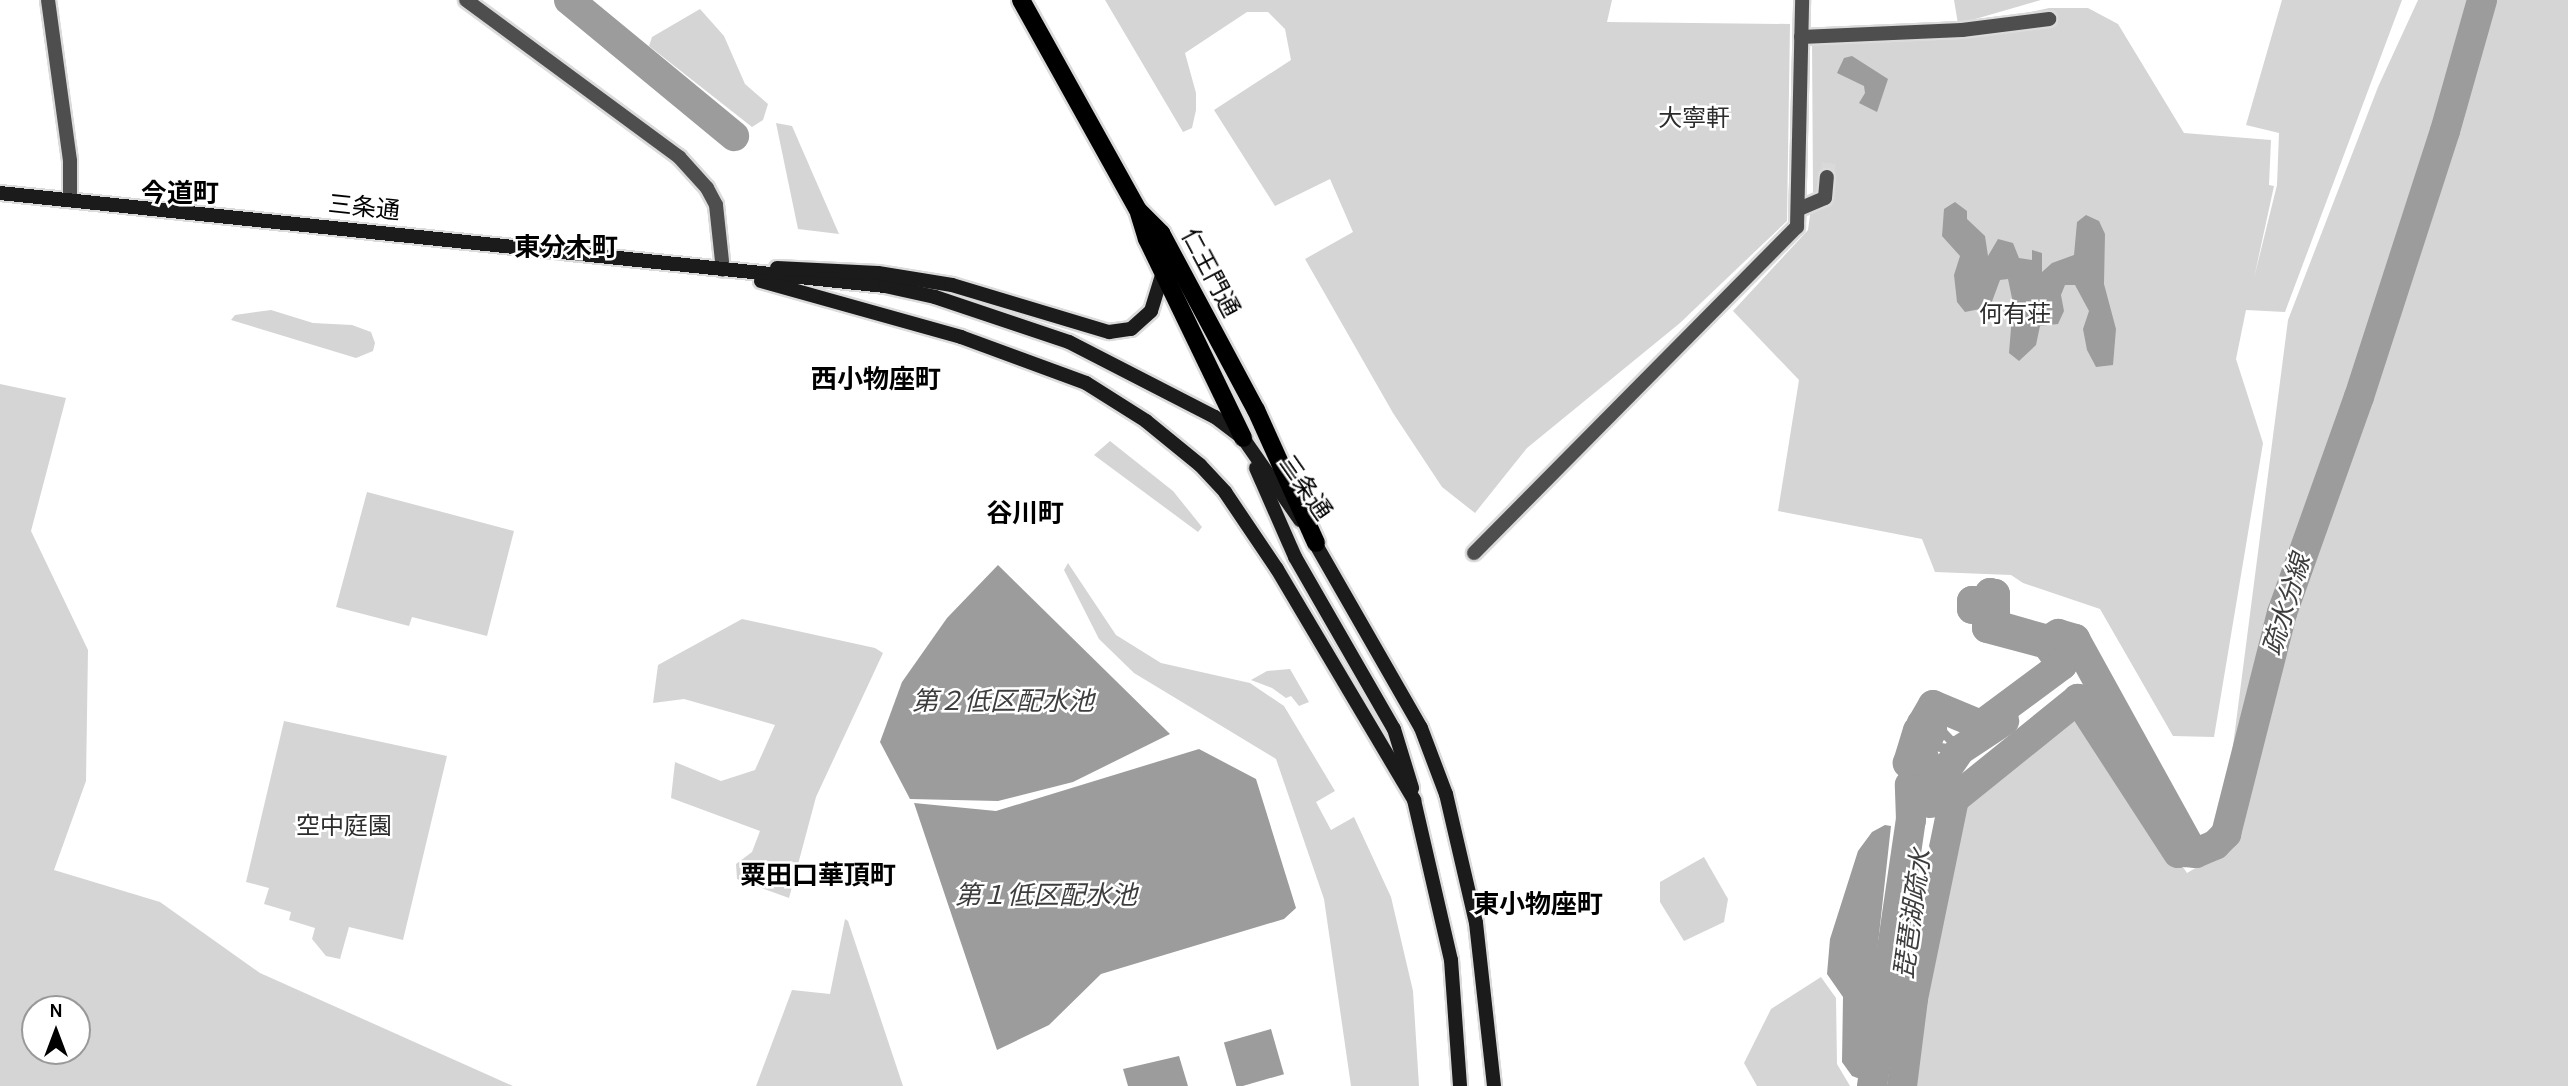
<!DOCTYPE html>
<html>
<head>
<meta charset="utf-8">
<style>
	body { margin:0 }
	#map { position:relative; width:2568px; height:1086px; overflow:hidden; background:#fff; font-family:Karla,"Noto Sans JP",sans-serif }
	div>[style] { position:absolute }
	.green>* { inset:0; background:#d5d5d5 }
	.water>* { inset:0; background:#9c9c9c; transform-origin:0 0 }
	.stream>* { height:9px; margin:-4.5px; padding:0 4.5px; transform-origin:4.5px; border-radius:4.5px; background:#9c9c9c }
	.canal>* { height:30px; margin:-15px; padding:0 15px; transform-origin:15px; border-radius:15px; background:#9c9c9c }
	.minor-tunnel>* { height:14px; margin-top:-7px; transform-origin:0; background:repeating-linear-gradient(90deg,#d9d9d9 0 14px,transparent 0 21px) }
	.roads { filter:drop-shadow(2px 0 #dbdbdb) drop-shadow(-2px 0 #dbdbdb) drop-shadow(0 2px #dbdbdb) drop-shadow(0 -2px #dbdbdb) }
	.minor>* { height:14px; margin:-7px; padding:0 7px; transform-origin:7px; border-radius:7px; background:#4e4e4e }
	.secondary>* { height:14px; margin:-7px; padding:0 7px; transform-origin:7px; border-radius:7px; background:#1b1b1b }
	.primary>* { height:18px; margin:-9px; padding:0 9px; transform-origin:9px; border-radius:9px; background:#000 }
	span { translate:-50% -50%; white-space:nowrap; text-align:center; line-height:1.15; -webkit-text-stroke:5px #fff; paint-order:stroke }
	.park-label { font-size:24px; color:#2c2c2c }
	.street-label { font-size:24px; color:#000 }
	.neighbourhood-label { font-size:26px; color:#000; font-weight:700 }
	.water-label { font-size:26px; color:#3d3d3d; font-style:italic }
	.north { position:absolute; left:21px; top:995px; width:70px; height:70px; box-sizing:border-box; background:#fff; border:2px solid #999; border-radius:50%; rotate:0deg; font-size:19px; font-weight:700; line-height:28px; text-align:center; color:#000 }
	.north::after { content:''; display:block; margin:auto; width:24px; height:32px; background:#000; clip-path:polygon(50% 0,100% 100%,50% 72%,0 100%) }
</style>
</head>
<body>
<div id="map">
	<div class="green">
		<i style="clip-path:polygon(1105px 0,1612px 0,1607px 22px,1790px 24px,1787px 221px,1680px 323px,1527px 448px,1475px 513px,1442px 487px,1393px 413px,1305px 259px,1353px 232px,1330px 179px,1275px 206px,1214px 110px,1291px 60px,1285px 29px,1268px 12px,1247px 12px,1185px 53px,1196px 93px,1196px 110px,1192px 128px,1183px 132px)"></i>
		<i style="clip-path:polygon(1954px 0,2041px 0,1958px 24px)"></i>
		<i style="clip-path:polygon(2282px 0,2402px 0,2285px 312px,2246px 310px,2236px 359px,2263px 443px,2214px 737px,2173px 736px,2100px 609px,2023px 583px,2011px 575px,1935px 572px,1922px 539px,1778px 511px,1799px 380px,1733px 311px,1808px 230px,1813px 193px,1812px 42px,1957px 39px,1994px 30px,2021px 14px,2049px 8px,2088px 8px,2118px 24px,2184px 133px,2271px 140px,2269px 185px,2274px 186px,2254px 278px,2277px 185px,2279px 133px,2246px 125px)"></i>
		<i style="clip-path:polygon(2418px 0,2568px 0,2568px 1086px,1904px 1086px,1915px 999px,1940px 865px,1958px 801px,2077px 708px,2187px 873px,2219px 854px,2288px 320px,2378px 87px)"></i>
		<i style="clip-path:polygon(700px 9px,724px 36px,745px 84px,768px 104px,763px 120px,752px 127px,649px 46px,652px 37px)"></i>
		<i style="clip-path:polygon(776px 123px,792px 126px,839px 234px,798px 229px)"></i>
		<i style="clip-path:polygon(271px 310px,313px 323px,352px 325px,371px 332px,375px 343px,373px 351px,356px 358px,231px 320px,235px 315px)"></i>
		<i style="clip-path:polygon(evenodd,0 384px,66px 398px,31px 531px,88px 650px,86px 781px,54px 870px,160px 902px,260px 973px,513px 1086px,0 1086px,0 384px,77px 1009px,77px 1051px,35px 1051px,35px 1009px,77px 1009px)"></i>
		<i style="clip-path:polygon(1110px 441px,1173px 491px,1202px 527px,1198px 532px,1094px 455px)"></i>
		<i style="clip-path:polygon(367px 492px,514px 531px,487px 636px,412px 617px,409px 626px,336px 607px)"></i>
		<i style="clip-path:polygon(1068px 563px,1116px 635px,1161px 663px,1250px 683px,1284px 706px,1335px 791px,1316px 802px,1331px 830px,1354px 817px,1391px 897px,1413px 991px,1419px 1086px,1351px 1086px,1324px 899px,1276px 759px,1134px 673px,1099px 639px,1064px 570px)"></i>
		<i style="clip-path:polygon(742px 619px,875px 648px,883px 653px,816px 797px,789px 898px,737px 879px,736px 864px,752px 852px,760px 831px,671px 798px,675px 762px,721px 781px,755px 770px,775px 725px,684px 699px,653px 703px,658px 665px)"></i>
		<i style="clip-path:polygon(1290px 669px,1309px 702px,1299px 706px,1291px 696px,1286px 698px,1272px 688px,1251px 680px,1267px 671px)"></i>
		<i style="clip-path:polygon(284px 721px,447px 756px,403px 940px,349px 927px,340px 959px,326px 956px,312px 939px,315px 928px,289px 920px,291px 912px,264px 904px,269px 888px,246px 882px)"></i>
		<i style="clip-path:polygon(1704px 857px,1728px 899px,1724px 922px,1684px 941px,1660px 902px,1660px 882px)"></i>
		<i style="clip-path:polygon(845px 919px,848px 921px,903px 1086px,756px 1086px,792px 990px,830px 994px)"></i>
		<i style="clip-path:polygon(1821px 977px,1836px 998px,1837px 1064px,1850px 1086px,1757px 1086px,1744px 1063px,1771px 1009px)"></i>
	</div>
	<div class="water">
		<i style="clip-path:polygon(1852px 56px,1888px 79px,1877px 112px,1859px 103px,1865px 93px,1864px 86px,1837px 73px,1844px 58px)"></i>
		<i style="clip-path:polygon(1955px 202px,1967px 211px,1967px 219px,1985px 236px,1988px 256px,1998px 239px,2013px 243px,2019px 258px,2032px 260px,2032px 250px,2042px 253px,2042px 272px,2052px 263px,2074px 255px,2077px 222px,2086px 215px,2099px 221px,2105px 234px,2104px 284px,2116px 329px,2113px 365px,2096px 367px,2087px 350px,2083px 329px,2089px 311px,2075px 285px,2065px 285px,2061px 295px,2064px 311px,2058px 324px,2040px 326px,2036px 345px,2019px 361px,2009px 353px,2013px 303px,2008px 279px,2000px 280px,1990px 307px,1965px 312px,1957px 302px,1954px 275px,1960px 256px,1942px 236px,1944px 209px)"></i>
		<i style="clip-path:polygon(998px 565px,1170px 734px,1073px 782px,998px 801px,910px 799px,880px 742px,902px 682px,947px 618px)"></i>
		<i style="clip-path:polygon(1199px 749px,1256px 779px,1296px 908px,1284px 919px,1101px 974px,1049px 1025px,997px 1050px,914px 803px,996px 811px)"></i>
		<i style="clip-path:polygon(1885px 825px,1891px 826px,1863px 1080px,1852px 1076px,1842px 1062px,1843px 997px,1827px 974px,1830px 939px,1858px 851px,1872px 832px)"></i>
		<i style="left:1271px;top:1029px;width:47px;height:49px;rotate:74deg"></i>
		<i style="clip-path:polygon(1179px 1056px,1188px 1086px,1128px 1086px,1123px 1069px)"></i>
	</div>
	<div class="stream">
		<i style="left:1924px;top:718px;width:11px;rotate:27deg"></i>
		<i style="left:1934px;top:723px;width:37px;rotate:46deg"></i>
		<i style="left:1914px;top:739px;width:13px;rotate:27deg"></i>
		<i style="left:1926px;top:745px;width:34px;rotate:8deg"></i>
	</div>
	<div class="canal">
		<i style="left:569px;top:0;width:214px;rotate:39.5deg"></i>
		<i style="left:1930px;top:803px;width:11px;rotate:-85deg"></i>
		<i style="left:1931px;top:792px;width:51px;rotate:-55.4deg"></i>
		<i style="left:1960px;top:750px;width:53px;rotate:-33.4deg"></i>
		<i style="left:2178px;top:840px;width:14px;rotate:60deg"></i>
		<i style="left:2185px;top:852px;width:11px;rotate:5deg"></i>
		<i style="left:2196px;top:853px;width:21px;rotate:-23deg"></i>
		<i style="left:2215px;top:845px;width:16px;rotate:-45deg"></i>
		<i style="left:2226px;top:834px;width:228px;rotate:-75.8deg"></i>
		<i style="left:2282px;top:613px;width:229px;rotate:-70.4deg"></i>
		<i style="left:2359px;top:397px;width:280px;rotate:-72.1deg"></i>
		<i style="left:2445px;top:131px;width:136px;rotate:-74.2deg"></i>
		<i style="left:1872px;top:1086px;width:269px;rotate:-81.7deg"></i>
		<i style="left:1911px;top:820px;width:35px;rotate:-92deg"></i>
		<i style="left:1910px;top:785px;width:25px;rotate:-45deg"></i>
		<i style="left:1928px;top:767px;width:12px;rotate:-114deg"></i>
		<i style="left:1923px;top:756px;width:17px;rotate:155deg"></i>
		<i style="left:1908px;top:763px;width:34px;rotate:-73deg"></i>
		<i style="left:1918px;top:731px;width:12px;rotate:24deg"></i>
		<i style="left:1929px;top:736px;width:7px;rotate:-63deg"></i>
		<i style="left:1932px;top:730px;width:12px;rotate:-149deg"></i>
		<i style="left:1922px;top:724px;width:22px;rotate:-60deg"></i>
		<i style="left:1933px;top:705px;width:52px;rotate:22.6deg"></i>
		<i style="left:1981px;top:725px;width:101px;rotate:-36.5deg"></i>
		<i style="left:2062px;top:665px;width:26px;rotate:-126deg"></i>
		<i style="left:2047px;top:644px;width:62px;rotate:-165.1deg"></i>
		<i style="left:1987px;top:628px;width:19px;rotate:-90deg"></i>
		<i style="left:1987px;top:609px;width:15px;rotate:180deg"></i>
		<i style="left:1972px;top:609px;width:8px;rotate:-90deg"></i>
		<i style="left:1972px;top:601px;width:18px;rotate:3deg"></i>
		<i style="left:1990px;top:602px;width:9px;rotate:-90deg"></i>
		<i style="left:1990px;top:593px;width:5px;rotate:11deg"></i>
		<i style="left:1995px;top:594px;width:31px;rotate:90deg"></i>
		<i style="left:1995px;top:625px;width:55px;rotate:15.8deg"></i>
		<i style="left:2048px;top:640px;width:12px;rotate:-31deg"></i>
		<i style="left:2058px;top:634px;width:18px;rotate:16deg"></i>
		<i style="left:2075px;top:639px;width:238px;rotate:61.1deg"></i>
		<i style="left:2190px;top:847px;width:13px;rotate:153deg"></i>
		<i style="left:2178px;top:853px;width:184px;rotate:-123deg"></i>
		<i style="left:2078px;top:699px;width:159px;rotate:141.1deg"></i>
		<i style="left:1954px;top:799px;width:204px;rotate:101.6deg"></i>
		<i style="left:1913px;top:999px;width:88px;rotate:97.2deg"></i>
	</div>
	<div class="minor-tunnel">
		<i style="left:1827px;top:177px;width:16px;rotate:-83deg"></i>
	</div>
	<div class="roads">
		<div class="minor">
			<i style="left:48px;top:0;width:162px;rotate:82.2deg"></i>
			<i style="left:70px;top:161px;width:39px;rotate:90deg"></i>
			<i style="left:466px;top:0;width:265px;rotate:36.4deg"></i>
			<i style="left:679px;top:157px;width:42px;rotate:47.9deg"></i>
			<i style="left:707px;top:188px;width:19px;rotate:62deg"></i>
			<i style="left:716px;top:205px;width:65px;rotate:83.9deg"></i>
			<i style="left:1801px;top:37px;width:161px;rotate:-2.5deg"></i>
			<i style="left:1962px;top:30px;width:88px;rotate:-7.2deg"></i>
			<i style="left:1799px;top:209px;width:28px;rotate:-23deg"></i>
			<i style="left:1825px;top:198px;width:21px;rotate:-85deg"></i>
			<i style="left:1474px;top:553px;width:459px;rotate:-45.3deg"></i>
			<i style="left:1797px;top:227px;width:227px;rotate:-88.7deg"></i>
		</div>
		<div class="secondary">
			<i style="left:0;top:193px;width:890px;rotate:6deg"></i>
			<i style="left:885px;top:286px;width:51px;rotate:12.4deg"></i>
			<i style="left:935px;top:297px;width:141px;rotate:18.6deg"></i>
			<i style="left:1069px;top:342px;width:164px;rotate:27.2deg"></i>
			<i style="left:1215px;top:417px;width:35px;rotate:37deg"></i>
			<i style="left:1243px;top:438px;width:100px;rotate:55.2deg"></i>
			<i style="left:777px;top:268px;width:101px;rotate:2.8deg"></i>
			<i style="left:878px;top:273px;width:75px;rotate:9.2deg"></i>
			<i style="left:952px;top:285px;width:164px;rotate:16.7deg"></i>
			<i style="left:1109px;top:332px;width:22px;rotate:-8deg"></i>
			<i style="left:1131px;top:329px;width:27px;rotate:-42deg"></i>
			<i style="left:1151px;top:311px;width:41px;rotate:-72.9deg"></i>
			<i style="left:761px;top:281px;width:208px;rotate:15.6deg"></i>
			<i style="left:961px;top:337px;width:133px;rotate:20.2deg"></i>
			<i style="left:1086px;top:383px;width:71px;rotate:32.3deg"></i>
			<i style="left:1146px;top:421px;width:70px;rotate:39.2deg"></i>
			<i style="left:1200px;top:465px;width:37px;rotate:47deg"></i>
			<i style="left:1225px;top:492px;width:93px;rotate:56deg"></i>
			<i style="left:1277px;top:569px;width:269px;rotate:59.3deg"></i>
			<i style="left:1414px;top:800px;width:164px;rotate:77deg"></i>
			<i style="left:1451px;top:960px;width:126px;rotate:85.9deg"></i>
			<i style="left:1256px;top:468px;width:97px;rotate:66.3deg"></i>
			<i style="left:1295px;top:557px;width:198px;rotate:60.1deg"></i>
			<i style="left:1394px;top:729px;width:62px;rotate:73deg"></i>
			<i style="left:1311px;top:536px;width:221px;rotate:60.2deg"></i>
			<i style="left:1421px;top:728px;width:71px;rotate:69.3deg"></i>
			<i style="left:1446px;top:794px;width:132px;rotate:76.9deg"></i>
			<i style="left:1476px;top:923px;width:164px;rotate:83.7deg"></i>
		</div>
		<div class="primary">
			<i style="left:1021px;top:0;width:240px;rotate:60.9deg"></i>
			<i style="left:1138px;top:210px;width:33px;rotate:45deg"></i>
			<i style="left:1161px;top:233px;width:201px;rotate:61.8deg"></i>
			<i style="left:1256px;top:410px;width:146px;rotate:65.7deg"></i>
			<i style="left:1139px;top:213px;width:27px;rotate:73deg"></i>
			<i style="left:1147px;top:239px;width:221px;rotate:64.2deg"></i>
		</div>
	</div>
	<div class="park-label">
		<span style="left:1694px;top:119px">大寧軒</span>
		<span style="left:2015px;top:315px">何有荘</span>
		<span style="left:344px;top:827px">空中庭園</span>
	</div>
	<div class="street-label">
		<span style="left:364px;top:208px;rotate:6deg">三条通</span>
		<span style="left:1210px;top:273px;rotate:62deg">仁王門通</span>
		<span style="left:1305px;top:488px;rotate:55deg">三条通</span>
	</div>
	<div class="neighbourhood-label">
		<span style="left:180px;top:194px">今道町</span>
		<span style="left:566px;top:248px">東分木町</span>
		<span style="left:876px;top:380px">西小物座町</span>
		<span style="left:1025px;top:514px">谷川町</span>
		<span style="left:818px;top:876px">粟田口華頂町</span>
		<span style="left:1538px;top:905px">東小物座町</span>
	</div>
	<div class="water-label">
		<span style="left:2287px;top:605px;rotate:-73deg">疏水分線</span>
		<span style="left:1003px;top:702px">第２低区配水池</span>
		<span style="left:1046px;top:896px">第１低区配水池</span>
		<span style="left:1913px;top:914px;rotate:-82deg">琵琶湖疏水</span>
	</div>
	<div class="north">N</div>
</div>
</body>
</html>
